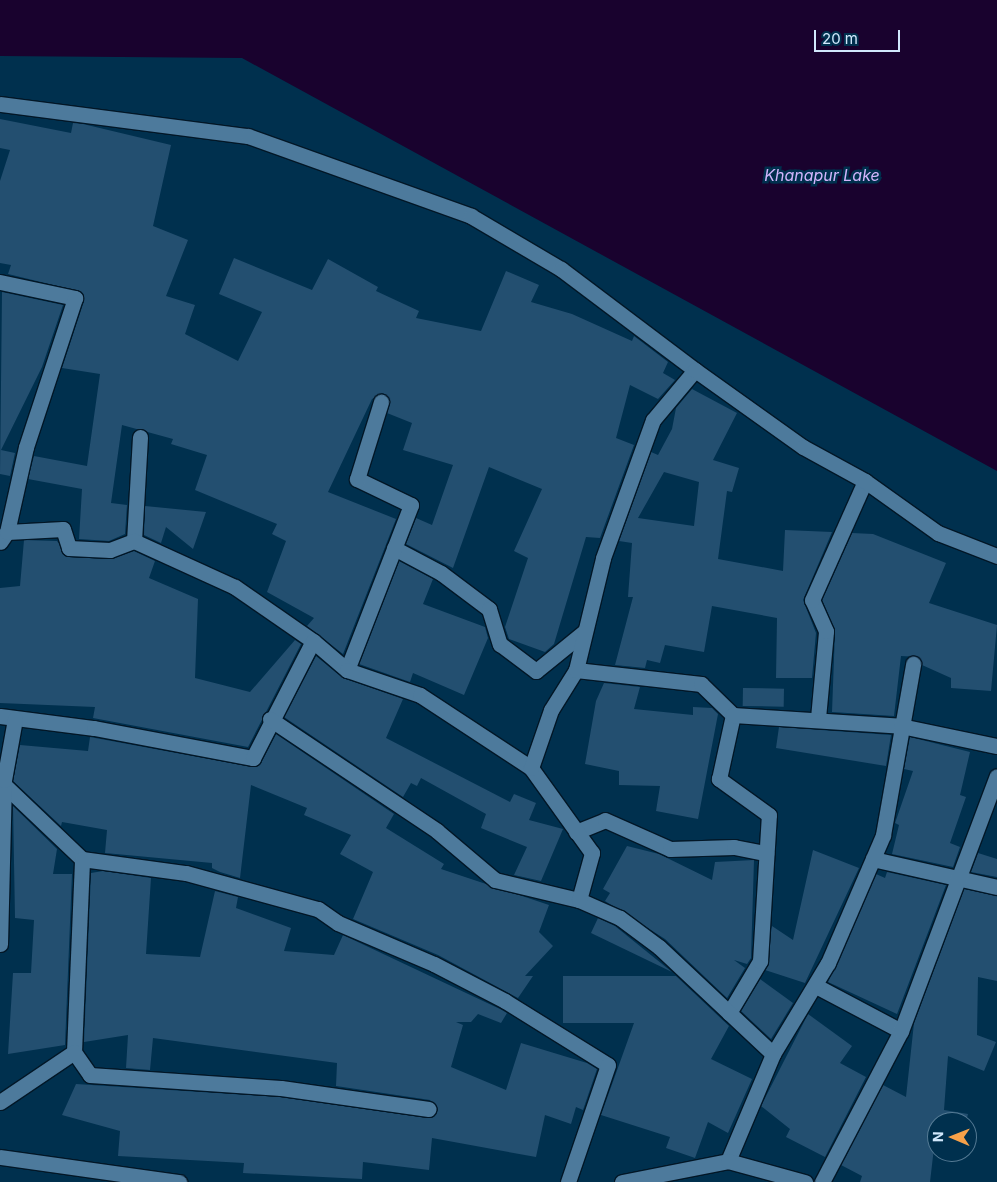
<!DOCTYPE html>
<html>
<head>
<meta charset="utf-8">
<style>
	body { margin:0 }
	#map { position:relative; width:997px; height:1182px; overflow:hidden; background:#00304e; font-family:Inter,sans-serif }
	div>[style] { position:absolute }
	.water>* { inset:0; background:#19022e }
	.building>* { inset:0; background:#234f70; transform-origin:0 0 }
	.roads { filter:drop-shadow(1px 0 #021727) drop-shadow(-1px 0 #021727) drop-shadow(0 1px #021727) drop-shadow(0 -1px #021727) }
	.minor>* { height:15px; margin:-7.5px; padding:0 7.5px; transform-origin:7.5px; border-radius:7.5px; background:#4d7a9c }
	span { translate:-50% -50%; white-space:nowrap; text-align:center; line-height:1.15; -webkit-text-stroke:5px #00304e; paint-order:stroke }
	.water-label { font-size:16px; color:#d2b5fc; font-style:italic }
	.north { position:absolute; left:927px; top:1112px; width:50px; height:50px; box-sizing:border-box; background:#00304e; border:1px solid #547a94; border-radius:50%; rotate:271deg; font-size:14px; font-weight:700; line-height:20px; text-align:center; color:#d1e8fc }
	.north::after { content:''; display:block; margin:auto; width:18px; height:22px; background:#f7a149; clip-path:polygon(50% 0,100% 100%,50% 72%,0 100%) }
	.scale { position:absolute; left:814px; top:30px; width:86px; height:22px; box-sizing:border-box; border:2px solid #d1e8fc; border-top:0; padding-left:6px; font-size:15px; line-height:18px; white-space:nowrap; color:#d1e8fc; -webkit-text-stroke:4px #00304e; paint-order:stroke }
</style>
</head>
<body>
<div id="map">
	<div class="water">
		<i style="clip-path:polygon(0 0,997px 0,997px 471px,242px 58px,0 56px)"></i>
	</div>
	<div class="building">
		<i style="clip-path:polygon(0 119px,71px 133px,73px 123px,83px 124px,171px 145px,153px 226px,188px 240px,166px 296px,195px 305px,185px 334px,238px 361px,262px 312px,219px 294px,234px 258px,312px 290px,328px 259px,378px 287px,376px 291px,419px 311px,416px 318px,481px 331px,506px 271px,539px 285px,531px 302px,572px 314px,632px 341px,634px 336px,668px 362px,663px 373px,675px 380px,658px 399px,630px 385px,616px 438px,634px 445px,600px 538px,586px 537px,554px 644px,545px 652px,509px 639px,505px 627px,528px 558px,514px 551px,542px 489px,489px 467px,453px 568px,406px 544px,416px 518px,432px 525px,453px 465px,403px 450px,412px 423px,387px 413px,390px 400px,383px 393px,372px 399px,328px 492px,396px 519px,343px 654px,307px 626px,314px 618px,267px 592px,286px 541px,272px 534px,277px 524px,195px 490px,207px 455px,171px 444px,173px 439px,122px 425px,111px 503px,127px 505px,125px 534px,109px 541px,79px 539px,82px 489px,28px 479px,34px 456px,87px 466px,100px 374px,62px 368px,84px 301px,82px 292px,8px 274px,11px 265px,0 263px,0 181px,10px 150px,0 148px)"></i>
		<i style="clip-path:polygon(2px 292px,63px 305px,42px 367px,1px 450px,15px 453px,10px 476px,0 474px)"></i>
		<i style="clip-path:polygon(evenodd,692px 389px,737px 413px,713px 460px,739px 468px,732px 492px,727px 491px,718px 559px,783px 571px,785px 530px,832px 532px,803px 600px,816px 633px,812px 678px,776px 678px,777px 618px,712px 606px,704px 652px,665px 645px,660px 663px,647px 660px,645px 668px,615px 665px,633px 597px,628px 597px,632px 543px,619px 541px,651px 452px,658px 455px,672px 429px,676px 408px,692px 389px,664px 472px,699px 482px,694px 526px,638px 518px,664px 472px)"></i>
		<i style="clip-path:polygon(145px 506px,206px 512px,193px 549px,166px 527px,161px 543px,144px 535px)"></i>
		<i style="clip-path:polygon(852px 533px,873px 534px,946px 563px,929px 603px,997px 625px,991px 691px,951px 688px,951px 678px,922px 665px,919px 657px,901px 656px,894px 716px,832px 712px,835px 631px,822px 600px)"></i>
		<i style="clip-path:polygon(24px 540px,57px 541px,69px 557px,110px 559px,134px 551px,155px 561px,149px 578px,198px 599px,195px 678px,250px 692px,295px 640px,301px 644px,248px 747px,93px 718px,95px 707px,0 703px,0 588px,20px 586px)"></i>
		<i style="clip-path:polygon(399px 561px,433px 579px,423px 604px,485px 627px,488px 638px,464px 695px,413px 673px,410px 682px,359px 664px)"></i>
		<i style="clip-path:polygon(316px 656px,343px 678px,403px 699px,386px 738px,510px 802px,514px 794px,536px 803px,529px 820px,563px 829px,541px 881px,514px 875px,527px 847px,481px 828px,486px 814px,421px 778px,417px 786px,411px 783px,403px 797px,284px 717px)"></i>
		<i style="clip-path:polygon(604px 683px,640px 687px,634px 709px,693px 715px,693px 707px,712px 708px,718px 714px,698px 819px,656px 811px,660px 786px,619px 785px,619px 771px,585px 764px,596px 701px)"></i>
		<i style="left:743px;top:688px;width:41px;height:18px;rotate:1deg"></i>
		<i style="clip-path:polygon(779px 727px,891px 735px,886px 766px,776px 748px)"></i>
		<i style="clip-path:polygon(276px 734px,394px 814px,386px 828px,444px 864px,441px 869px,549px 905px,539px 932px,553px 946px,525px 976px,533px 976px,518px 998px,438px 955px,353px 919px,373px 872px,340px 854px,351px 835px,304px 815px,307px 808px,251px 785px,240px 878px,220px 872px,212px 868px,212px 863px,105px 853px,107px 830px,62px 822px,61px 826px,13px 781px,20px 745px,88px 751px,90px 737px,252px 767px,261px 763px)"></i>
		<i style="clip-path:polygon(910px 737px,970px 752px,960px 795px,966px 797px,950px 843px,960px 847px,953px 867px,892px 854px,899px 825px,895px 823px,913px 771px,904px 769px)"></i>
		<i style="clip-path:polygon(13px 806px,57px 849px,53px 874px,72px 874px,65px 1045px,8px 1054px,13px 973px,31px 973px,34px 920px,15px 918px)"></i>
		<i style="clip-path:polygon(627px 846px,659px 854px,712px 880px,715px 862px,754px 860px,751px 958px,747px 964px,734px 960px,745px 968px,727px 998px,665px 939px,605px 901px,610px 893px,603px 889px)"></i>
		<i style="clip-path:polygon(813px 850px,859px 868px,805px 983px,765px 970px,772px 926px,793px 940px)"></i>
		<i style="clip-path:polygon(978px 853px,997px 859px,997px 877px,971px 872px)"></i>
		<i style="clip-path:polygon(103px 871px,151px 878px,146px 954px,200px 957px,215px 891px,238px 897px,236px 908px,291px 928px,284px 951px,334px 955px,343px 935px,500px 1009px,507px 1013px,501px 1023px,478px 1014px,471px 1022px,456px 1022px,463px 1025px,451px 1067px,506px 1090px,521px 1043px,587px 1063px,597px 1069px,583px 1110px,576px 1107px,571px 1124px,545px 1115px,536px 1157px,432px 1138px,429px 1170px,363px 1162px,362px 1179px,243px 1173px,244px 1163px,118px 1156px,120px 1131px,62px 1115px,76px 1084px,280px 1097px,428px 1118px,438px 1110px,430px 1100px,336px 1086px,337px 1063px,153px 1038px,150px 1070px,126px 1068px,128px 1035px,84px 1042px,91px 873px)"></i>
		<i style="clip-path:polygon(887px 872px,946px 885px,897px 1014px,828px 982px,876px 874px,885px 878px)"></i>
		<i style="clip-path:polygon(964px 889px,997px 896px,997px 981px,978px 977px,977px 1035px,996px 1042px,984px 1071px,948px 1056px,944px 1110px,968px 1114px,966px 1122px,937px 1122px,930px 1182px,860px 1182px,862px 1176px,841px 1165px,883px 1085px,906px 1097px,914px 1023px)"></i>
		<i style="clip-path:polygon(598px 918px,615px 926px,672px 972px,591px 933px)"></i>
		<i style="clip-path:polygon(563px 976px,676px 976px,729px 1026px,711px 1059px,752px 1079px,728px 1133px,708px 1122px,695px 1158px,666px 1148px,670px 1137px,601px 1115px,634px 1023px,563px 1023px)"></i>
		<i style="clip-path:polygon(760px 979px,793px 1003px,771px 1039px,741px 1011px)"></i>
		<i style="clip-path:polygon(808px 1014px,852px 1046px,840px 1063px,866px 1077px,825px 1157px,786px 1137px,790px 1129px,761px 1106px)"></i>
	</div>
	<div class="roads">
		<div class="minor">
			<i style="left:0;top:104px;width:250px;rotate:7.4deg"></i>
			<i style="left:248px;top:136px;width:237px;rotate:19.7deg"></i>
			<i style="left:471px;top:216px;width:104px;rotate:30.5deg"></i>
			<i style="left:561px;top:269px;width:168px;rotate:37deg"></i>
			<i style="left:0;top:282px;width:77px;rotate:12deg"></i>
			<i style="left:75px;top:298px;width:157px;rotate:108.2deg"></i>
			<i style="left:26px;top:447px;width:87px;rotate:102.6deg"></i>
			<i style="left:7px;top:532px;width:12px;rotate:125deg"></i>
			<i style="left:140px;top:437px;width:104px;rotate:93.3deg"></i>
			<i style="left:134px;top:541px;width:111px;rotate:24.5deg"></i>
			<i style="left:235px;top:587px;width:95px;rotate:34.7deg"></i>
			<i style="left:7px;top:532px;width:56px;rotate:-3.1deg"></i>
			<i style="left:63px;top:529px;width:20px;rotate:72deg"></i>
			<i style="left:69px;top:548px;width:41px;rotate:2.8deg"></i>
			<i style="left:110px;top:550px;width:26px;rotate:-21deg"></i>
			<i style="left:394px;top:548px;width:53px;rotate:28deg"></i>
			<i style="left:441px;top:573px;width:60px;rotate:36.9deg"></i>
			<i style="left:489px;top:609px;width:37px;rotate:73deg"></i>
			<i style="left:500px;top:644px;width:45px;rotate:36.9deg"></i>
			<i style="left:536px;top:671px;width:62px;rotate:-39.1deg"></i>
			<i style="left:347px;top:670px;width:177px;rotate:-68.8deg"></i>
			<i style="left:411px;top:505px;width:60px;rotate:-154.3deg"></i>
			<i style="left:357px;top:479px;width:81px;rotate:-72.7deg"></i>
			<i style="left:576px;top:670px;width:126px;rotate:6.4deg"></i>
			<i style="left:701px;top:684px;width:45px;rotate:44.1deg"></i>
			<i style="left:0;top:716px;width:95px;rotate:7.3deg"></i>
			<i style="left:94px;top:728px;width:162px;rotate:10.7deg"></i>
			<i style="left:253px;top:758px;width:131px;rotate:-62.9deg"></i>
			<i style="left:313px;top:641px;width:45px;rotate:40.5deg"></i>
			<i style="left:347px;top:670px;width:77px;rotate:18.9deg"></i>
			<i style="left:420px;top:695px;width:133px;rotate:33.3deg"></i>
			<i style="left:818px;top:718px;width:87px;rotate:-84.7deg"></i>
			<i style="left:826px;top:631px;width:34px;rotate:-114deg"></i>
			<i style="left:812px;top:600px;width:130px;rotate:-66deg"></i>
			<i style="left:270px;top:719px;width:201px;rotate:33.8deg"></i>
			<i style="left:437px;top:831px;width:76px;rotate:40.2deg"></i>
			<i style="left:495px;top:880px;width:86px;rotate:13.4deg"></i>
			<i style="left:0;top:781px;width:113px;rotate:43.6deg"></i>
			<i style="left:82px;top:859px;width:105px;rotate:7.7deg"></i>
			<i style="left:186px;top:873px;width:137px;rotate:15.3deg"></i>
			<i style="left:318px;top:909px;width:24px;rotate:35deg"></i>
			<i style="left:338px;top:923px;width:104px;rotate:23.1deg"></i>
			<i style="left:434px;top:964px;width:80px;rotate:27.5deg"></i>
			<i style="left:505px;top:1001px;width:121px;rotate:31.9deg"></i>
			<i style="left:608px;top:1065px;width:124px;rotate:108.9deg"></i>
			<i style="left:576px;top:832px;width:31px;rotate:-22deg"></i>
			<i style="left:605px;top:820px;width:71px;rotate:24deg"></i>
			<i style="left:670px;top:849px;width:64px;rotate:-1.8deg"></i>
			<i style="left:734px;top:847px;width:33px;rotate:11deg"></i>
			<i style="left:873px;top:859px;width:127px;rotate:12.7deg"></i>
			<i style="left:0;top:944px;width:164px;rotate:-88.6deg"></i>
			<i style="left:4px;top:780px;width:62px;rotate:-79.8deg"></i>
			<i style="left:816px;top:986px;width:96px;rotate:27.9deg"></i>
			<i style="left:729px;top:1013px;width:61px;rotate:-59.2deg"></i>
			<i style="left:760px;top:961px;width:146px;rotate:-86.5deg"></i>
			<i style="left:769px;top:815px;width:62px;rotate:-144.2deg"></i>
			<i style="left:719px;top:779px;width:66px;rotate:-77.7deg"></i>
			<i style="left:733px;top:715px;width:168px;rotate:3.7deg"></i>
			<i style="left:901px;top:726px;width:98px;rotate:11.8deg"></i>
			<i style="left:74px;top:1052px;width:193px;rotate:-87.6deg"></i>
			<i style="left:773px;top:1054px;width:156px;rotate:-136.8deg"></i>
			<i style="left:659px;top:947px;width:49px;rotate:-143.4deg"></i>
			<i style="left:620px;top:918px;width:45px;rotate:-156.3deg"></i>
			<i style="left:579px;top:900px;width:49px;rotate:-74.5deg"></i>
			<i style="left:592px;top:853px;width:105px;rotate:-125.7deg"></i>
			<i style="left:531px;top:768px;width:61px;rotate:-71deg"></i>
			<i style="left:551px;top:710px;width:47px;rotate:-58deg"></i>
			<i style="left:576px;top:670px;width:115px;rotate:-76.4deg"></i>
			<i style="left:603px;top:558px;width:147px;rotate:-70.1deg"></i>
			<i style="left:653px;top:420px;width:65px;rotate:-50deg"></i>
			<i style="left:695px;top:370px;width:133px;rotate:35.5deg"></i>
			<i style="left:803px;top:447px;width:71px;rotate:28.7deg"></i>
			<i style="left:865px;top:481px;width:90px;rotate:35.5deg"></i>
			<i style="left:938px;top:533px;width:63px;rotate:21.3deg"></i>
			<i style="left:0;top:1102px;width:89px;rotate:-34deg"></i>
			<i style="left:74px;top:1052px;width:28px;rotate:55deg"></i>
			<i style="left:90px;top:1075px;width:191px;rotate:3.9deg"></i>
			<i style="left:281px;top:1088px;width:149px;rotate:8.1deg"></i>
			<i style="left:0;top:1157px;width:181px;rotate:8deg"></i>
			<i style="left:728px;top:1161px;width:116px;rotate:-67.2deg"></i>
			<i style="left:773px;top:1054px;width:106px;rotate:-58.9deg"></i>
			<i style="left:828px;top:963px;width:139px;rotate:-66.7deg"></i>
			<i style="left:883px;top:835px;width:174px;rotate:-80deg"></i>
			<i style="left:622px;top:1182px;width:108px;rotate:-11.2deg"></i>
			<i style="left:728px;top:1161px;width:80px;rotate:15.3deg"></i>
			<i style="left:822px;top:1182px;width:170px;rotate:-62.4deg"></i>
			<i style="left:901px;top:1031px;width:272px;rotate:-69.4deg"></i>
		</div>
	</div>
	<div class="water-label">
		<span style="left:822px;top:175px">Khanapur Lake</span>
	</div>
	<div class="north">N</div>
	<div class="scale">20 m</div>
</div>
</body>
</html>
